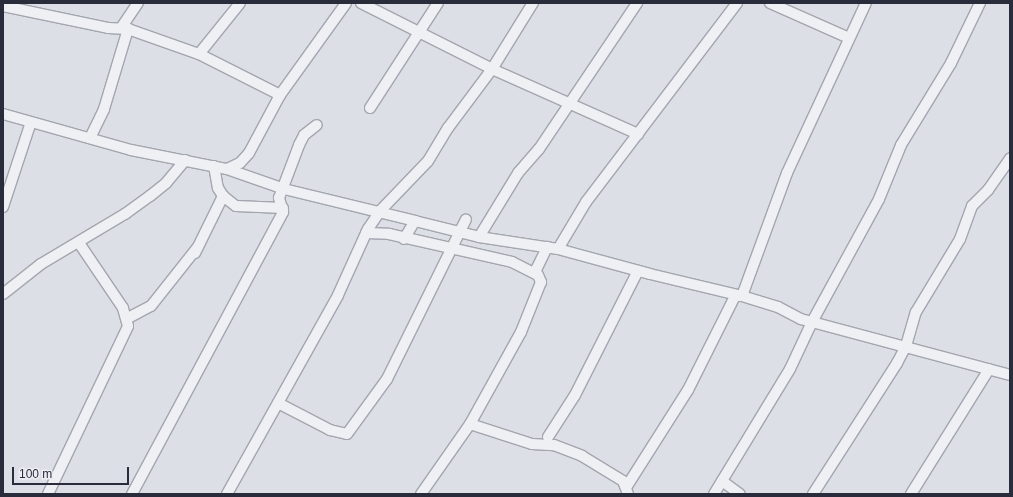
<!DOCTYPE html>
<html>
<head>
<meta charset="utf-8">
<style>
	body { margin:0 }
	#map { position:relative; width:1013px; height:497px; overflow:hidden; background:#dddfe6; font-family:Helvetica,sans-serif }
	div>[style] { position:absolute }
	.roads { filter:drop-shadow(1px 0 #a3a6af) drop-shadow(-1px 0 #a3a6af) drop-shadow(0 1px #a3a6af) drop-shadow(0 -1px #a3a6af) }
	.minor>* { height:10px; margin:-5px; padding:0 5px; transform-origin:5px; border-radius:5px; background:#eff0f4 }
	span { translate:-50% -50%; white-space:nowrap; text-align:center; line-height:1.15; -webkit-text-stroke:4px #eceef3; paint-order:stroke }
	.frame { position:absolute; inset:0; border:4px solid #282c3b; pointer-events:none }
	.scale { position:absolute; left:12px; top:467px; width:117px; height:18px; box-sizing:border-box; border:2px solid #282c3b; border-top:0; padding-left:5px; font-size:12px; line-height:14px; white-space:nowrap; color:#282c3b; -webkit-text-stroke:3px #eceef3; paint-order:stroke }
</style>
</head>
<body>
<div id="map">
	<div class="roads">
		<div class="minor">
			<i style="left:361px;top:3px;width:147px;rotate:26.7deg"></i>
			<i style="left:492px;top:69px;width:160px;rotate:24deg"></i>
			<i style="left:770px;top:3px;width:86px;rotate:23.9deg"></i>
			<i style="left:3px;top:6px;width:107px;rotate:11.8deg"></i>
			<i style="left:108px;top:28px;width:20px;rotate:3deg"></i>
			<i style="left:128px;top:29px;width:75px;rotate:19.4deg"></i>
			<i style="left:199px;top:54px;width:91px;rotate:26.8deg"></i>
			<i style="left:121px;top:28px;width:30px;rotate:-56deg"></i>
			<i style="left:199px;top:54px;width:65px;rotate:-51.2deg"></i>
			<i style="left:370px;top:108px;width:125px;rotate:-57.1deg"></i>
			<i style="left:3px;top:114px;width:133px;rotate:15.7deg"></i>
			<i style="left:131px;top:150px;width:98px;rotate:11.2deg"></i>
			<i style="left:227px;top:169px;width:60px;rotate:19.3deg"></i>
			<i style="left:284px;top:189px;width:135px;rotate:13.7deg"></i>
			<i style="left:415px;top:221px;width:66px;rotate:14deg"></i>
			<i style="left:479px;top:237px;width:80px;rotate:8.6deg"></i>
			<i style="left:558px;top:249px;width:95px;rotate:15.2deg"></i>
			<i style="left:650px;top:274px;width:95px;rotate:13.4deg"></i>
			<i style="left:742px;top:296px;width:38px;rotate:17deg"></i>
			<i style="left:778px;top:307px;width:26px;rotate:28deg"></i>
			<i style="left:801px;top:319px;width:216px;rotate:15deg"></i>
			<i style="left:90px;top:138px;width:32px;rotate:-64deg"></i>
			<i style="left:104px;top:109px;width:84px;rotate:-73.3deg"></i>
			<i style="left:214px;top:166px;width:22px;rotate:80deg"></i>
			<i style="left:218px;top:188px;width:9px;rotate:58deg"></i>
			<i style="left:223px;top:196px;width:16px;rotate:38deg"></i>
			<i style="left:236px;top:206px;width:47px;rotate:2.4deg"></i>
			<i style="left:227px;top:169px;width:14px;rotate:-25deg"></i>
			<i style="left:240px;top:163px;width:13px;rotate:-48deg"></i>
			<i style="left:249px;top:153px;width:66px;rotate:-61.9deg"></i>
			<i style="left:280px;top:95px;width:113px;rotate:-54.3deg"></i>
			<i style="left:3px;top:207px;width:89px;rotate:-71.8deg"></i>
			<i style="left:366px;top:233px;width:23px;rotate:2deg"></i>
			<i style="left:389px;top:234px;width:126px;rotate:12.8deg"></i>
			<i style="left:512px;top:262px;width:29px;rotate:27deg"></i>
			<i style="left:538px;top:275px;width:8px;rotate:67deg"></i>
			<i style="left:541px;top:282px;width:54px;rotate:111.8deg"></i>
			<i style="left:521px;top:332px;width:105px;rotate:119deg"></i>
			<i style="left:470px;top:424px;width:65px;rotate:17.9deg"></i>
			<i style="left:532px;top:444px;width:22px;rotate:3deg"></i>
			<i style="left:554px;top:445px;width:30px;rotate:21deg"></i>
			<i style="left:582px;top:456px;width:48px;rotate:31.4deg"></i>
			<i style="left:623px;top:481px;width:14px;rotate:69deg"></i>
			<i style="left:479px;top:237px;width:75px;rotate:-58.6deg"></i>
			<i style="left:518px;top:173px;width:32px;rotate:-49deg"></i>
			<i style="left:539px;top:149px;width:176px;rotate:-56.1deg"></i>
			<i style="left:404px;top:239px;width:21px;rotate:-59deg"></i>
			<i style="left:558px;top:249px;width:55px;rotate:-59.2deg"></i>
			<i style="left:586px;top:202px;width:250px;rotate:-52.8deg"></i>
			<i style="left:195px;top:253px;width:64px;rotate:-63.8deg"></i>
			<i style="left:535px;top:272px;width:28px;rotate:-64deg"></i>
			<i style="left:3px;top:294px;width:48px;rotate:-38.3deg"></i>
			<i style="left:41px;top:264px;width:98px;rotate:-30.8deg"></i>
			<i style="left:125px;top:214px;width:31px;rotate:-36deg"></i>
			<i style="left:150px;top:196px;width:21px;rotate:-39deg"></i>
			<i style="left:166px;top:183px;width:30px;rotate:-50deg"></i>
			<i style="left:128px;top:318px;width:26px;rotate:-28deg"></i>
			<i style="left:151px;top:306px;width:74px;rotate:-51.6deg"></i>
			<i style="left:278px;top:403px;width:59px;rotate:27.4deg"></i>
			<i style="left:330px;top:430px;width:17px;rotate:13deg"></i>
			<i style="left:347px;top:434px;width:68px;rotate:-54deg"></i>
			<i style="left:387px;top:379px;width:178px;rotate:-63.7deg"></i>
			<i style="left:548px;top:437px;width:50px;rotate:-57.3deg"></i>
			<i style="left:575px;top:395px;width:139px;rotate:-63.1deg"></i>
			<i style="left:722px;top:481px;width:22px;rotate:36deg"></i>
			<i style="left:627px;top:486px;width:114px;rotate:-57.6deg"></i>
			<i style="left:688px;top:390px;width:105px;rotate:-63.4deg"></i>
			<i style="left:735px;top:296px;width:7px"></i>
			<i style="left:742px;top:296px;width:131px;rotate:-69.9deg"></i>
			<i style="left:787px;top:173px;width:187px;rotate:-65.1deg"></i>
			<i style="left:48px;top:494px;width:186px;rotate:-64.5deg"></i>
			<i style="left:128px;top:326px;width:19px;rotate:-106deg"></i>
			<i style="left:123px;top:308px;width:78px;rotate:-124.1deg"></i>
			<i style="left:132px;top:494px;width:320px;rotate:-61.8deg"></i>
			<i style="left:283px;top:212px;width:15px;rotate:-106deg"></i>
			<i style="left:279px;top:198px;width:57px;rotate:-69.3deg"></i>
			<i style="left:299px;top:145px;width:11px;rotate:-63deg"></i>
			<i style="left:304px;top:135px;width:16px;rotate:-38deg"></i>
			<i style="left:227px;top:494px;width:228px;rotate:-60.8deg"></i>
			<i style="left:338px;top:295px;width:72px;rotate:-65.6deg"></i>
			<i style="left:368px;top:229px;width:22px;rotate:-56deg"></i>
			<i style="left:380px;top:211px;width:69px;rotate:-46.2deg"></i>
			<i style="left:428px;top:161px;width:39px;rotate:-59deg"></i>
			<i style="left:448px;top:128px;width:74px;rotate:-53.3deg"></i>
			<i style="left:492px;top:69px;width:78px;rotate:-58.2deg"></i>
			<i style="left:421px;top:494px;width:85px;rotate:-55deg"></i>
			<i style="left:714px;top:494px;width:146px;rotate:-58.7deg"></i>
			<i style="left:790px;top:369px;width:52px;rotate:-64.9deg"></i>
			<i style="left:812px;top:322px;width:140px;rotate:-61.4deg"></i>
			<i style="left:879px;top:199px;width:58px;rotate:-67.8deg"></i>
			<i style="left:901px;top:145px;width:96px;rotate:-58.6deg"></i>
			<i style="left:951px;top:63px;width:67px;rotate:-64.2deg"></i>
			<i style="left:813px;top:494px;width:156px;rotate:-57.3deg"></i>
			<i style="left:897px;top:363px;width:19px;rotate:-62deg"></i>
			<i style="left:906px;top:346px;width:35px;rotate:-74deg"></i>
			<i style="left:916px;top:312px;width:85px;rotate:-58.9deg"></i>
			<i style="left:960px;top:239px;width:35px;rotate:-70deg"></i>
			<i style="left:972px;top:206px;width:23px;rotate:-45deg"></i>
			<i style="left:988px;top:190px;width:39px;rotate:-55deg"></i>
			<i style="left:911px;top:494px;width:147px;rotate:-58deg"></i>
		</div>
	</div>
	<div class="frame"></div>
	<div class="scale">100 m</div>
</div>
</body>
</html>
